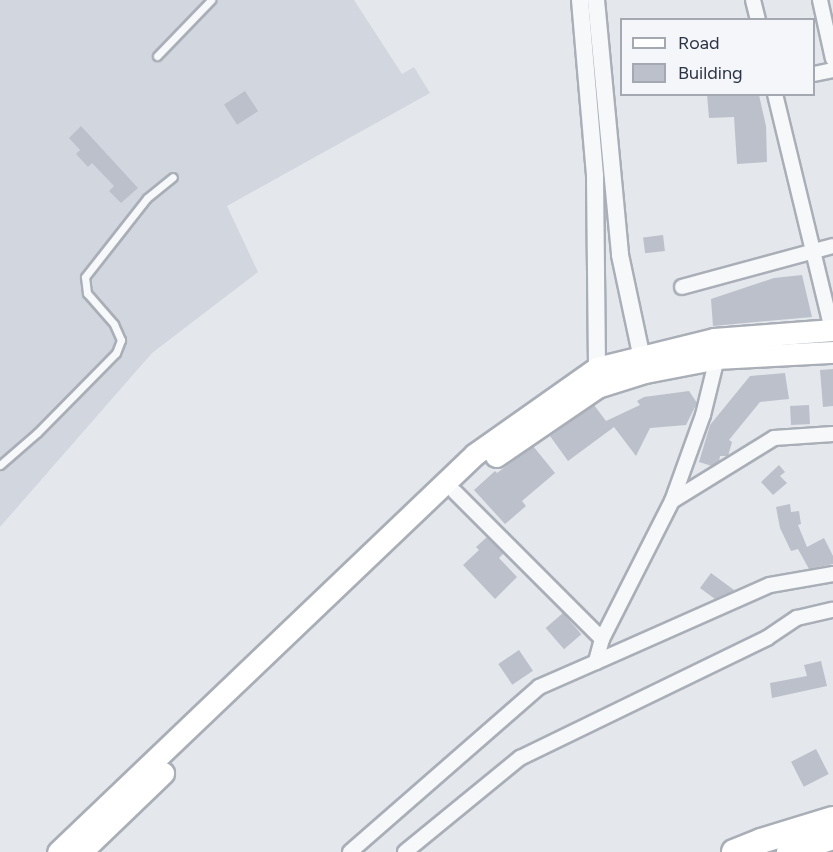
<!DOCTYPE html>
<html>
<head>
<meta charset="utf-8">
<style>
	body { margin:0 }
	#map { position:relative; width:833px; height:852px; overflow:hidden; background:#e4e7ec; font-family:Figtree,sans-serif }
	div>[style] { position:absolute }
	.built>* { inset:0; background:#d2d6de }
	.building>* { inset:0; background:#bbc0ca; transform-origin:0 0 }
	.roads { filter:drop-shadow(2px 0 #a9aeb7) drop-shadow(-2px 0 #a9aeb7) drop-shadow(0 2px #a9aeb7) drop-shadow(0 -2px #a9aeb7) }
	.service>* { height:7px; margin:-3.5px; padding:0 3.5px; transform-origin:3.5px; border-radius:3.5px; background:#f7f8fa }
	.minor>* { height:14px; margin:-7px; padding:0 7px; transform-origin:7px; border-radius:7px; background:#f7f8fa }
	.tertiary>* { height:16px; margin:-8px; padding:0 8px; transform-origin:8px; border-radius:8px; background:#f7f8fa }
	.primary>* { height:21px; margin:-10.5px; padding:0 10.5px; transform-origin:10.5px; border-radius:10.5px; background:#fff }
	.motorway>* { height:24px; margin:-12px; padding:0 12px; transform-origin:12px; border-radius:12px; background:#fff }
	span { translate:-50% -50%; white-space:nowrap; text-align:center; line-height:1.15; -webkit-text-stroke:4.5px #f4f6f9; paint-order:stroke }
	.legend { position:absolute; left:620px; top:18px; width:195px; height:78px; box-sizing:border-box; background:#f4f6f9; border:2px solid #a4a8b1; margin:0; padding:8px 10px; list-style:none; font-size:18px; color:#2b3445 }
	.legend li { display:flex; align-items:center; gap:12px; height:30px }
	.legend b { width:30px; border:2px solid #a4a8b1 }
</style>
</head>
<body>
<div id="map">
	<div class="built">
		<i style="clip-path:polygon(0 0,354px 0,402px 74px,414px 67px,430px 93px,227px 206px,258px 272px,152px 353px,0 527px)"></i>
	</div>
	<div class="building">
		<i style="left:245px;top:91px;width:24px;height:25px;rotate:57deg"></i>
		<i style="clip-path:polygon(707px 94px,759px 95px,766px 126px,767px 162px,737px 164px,734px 117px,709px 118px)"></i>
		<i style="clip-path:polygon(81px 126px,138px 188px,121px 203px,109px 191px,114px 186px,92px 163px,88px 167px,76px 154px,80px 150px,69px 138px)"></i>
		<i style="left:663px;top:235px;width:16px;height:20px;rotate:83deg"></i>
		<i style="clip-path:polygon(802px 275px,812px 317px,713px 326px,711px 299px,774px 278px)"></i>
		<i style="clip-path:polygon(833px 369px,833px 406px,823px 407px,820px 370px)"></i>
		<i style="clip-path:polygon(785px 373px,789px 399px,760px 402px,729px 440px,732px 442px,728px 456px,720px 456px,719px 462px,712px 466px,699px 462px,710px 425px,750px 376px)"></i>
		<i style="clip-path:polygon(689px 391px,697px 403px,686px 425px,650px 428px,636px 456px,614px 427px,568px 461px,550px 436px,594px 405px,606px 421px,640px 405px,637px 401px,644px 397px)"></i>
		<i style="left:809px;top:405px;width:19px;height:19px;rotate:87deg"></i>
		<i style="clip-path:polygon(533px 446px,555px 473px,522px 501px,526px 506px,505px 524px,474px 490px,495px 471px,497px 473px)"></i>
		<i style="clip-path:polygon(779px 465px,785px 472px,780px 476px,787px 483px,773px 495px,761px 482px)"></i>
		<i style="clip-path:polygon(790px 504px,791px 512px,799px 511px,801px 524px,798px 525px,807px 547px,824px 538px,833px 556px,833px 564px,809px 569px,798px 549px,791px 551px,780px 528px,776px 507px)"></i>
		<i style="clip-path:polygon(487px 537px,504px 553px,499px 558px,517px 577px,495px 599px,463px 565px,479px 550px,476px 547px)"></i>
		<i style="clip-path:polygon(711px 573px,734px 590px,733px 592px,715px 599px,700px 588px)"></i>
		<i style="left:563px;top:613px;width:28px;height:23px;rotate:49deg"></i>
		<i style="left:519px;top:650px;width:25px;height:25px;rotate:56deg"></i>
		<i style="clip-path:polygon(821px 661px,827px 686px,772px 698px,770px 683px,807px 676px,804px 665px)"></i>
		<i style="left:816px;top:749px;width:28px;height:28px;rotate:63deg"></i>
	</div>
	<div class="roads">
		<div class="service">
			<i style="left:157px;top:56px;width:78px;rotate:-46deg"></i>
			<i style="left:0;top:465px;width:49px;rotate:-40.9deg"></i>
			<i style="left:37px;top:433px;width:112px;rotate:-45.4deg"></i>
			<i style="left:116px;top:353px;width:14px;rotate:-69deg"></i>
			<i style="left:121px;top:340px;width:17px;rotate:-114deg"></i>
			<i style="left:114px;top:324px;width:41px;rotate:-131.1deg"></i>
			<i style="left:87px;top:293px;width:16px;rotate:-97deg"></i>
			<i style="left:85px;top:277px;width:100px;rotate:-51.9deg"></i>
			<i style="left:147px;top:198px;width:33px;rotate:-39deg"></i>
		</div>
		<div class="minor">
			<i style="left:753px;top:0;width:21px;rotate:76deg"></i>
			<i style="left:820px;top:0;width:60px;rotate:77.6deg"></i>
			<i style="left:814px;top:74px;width:19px;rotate:-12deg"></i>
			<i style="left:775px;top:94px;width:243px;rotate:76.4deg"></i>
			<i style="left:682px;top:287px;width:156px;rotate:-15.2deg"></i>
			<i style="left:716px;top:352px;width:6px;rotate:81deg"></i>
			<i style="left:717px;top:358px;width:59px;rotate:103.8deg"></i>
			<i style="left:703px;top:415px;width:91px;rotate:109.8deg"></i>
			<i style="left:672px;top:501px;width:155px;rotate:116.9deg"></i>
			<i style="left:602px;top:639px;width:24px;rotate:105deg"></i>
			<i style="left:596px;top:662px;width:190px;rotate:-23.9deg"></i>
			<i style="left:770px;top:585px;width:64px;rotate:-9.9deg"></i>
			<i style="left:455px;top:492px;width:208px;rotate:45deg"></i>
			<i style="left:672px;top:501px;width:120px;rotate:-31.7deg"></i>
			<i style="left:774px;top:438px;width:59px;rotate:-3.9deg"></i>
			<i style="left:350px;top:852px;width:251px;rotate:-41.1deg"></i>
			<i style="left:539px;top:687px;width:62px;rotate:-23.7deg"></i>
			<i style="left:405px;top:852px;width:149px;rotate:-39.3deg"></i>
			<i style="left:520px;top:758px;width:275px;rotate:-25.9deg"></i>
			<i style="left:767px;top:638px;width:36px;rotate:-34deg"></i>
			<i style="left:797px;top:618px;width:37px;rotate:-13deg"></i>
		</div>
		<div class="tertiary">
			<i style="left:580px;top:0;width:177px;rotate:85.1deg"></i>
			<i style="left:595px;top:176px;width:203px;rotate:89.4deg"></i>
			<i style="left:596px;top:0;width:256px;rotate:84.6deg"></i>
			<i style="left:620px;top:255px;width:116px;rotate:78deg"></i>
		</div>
		<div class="primary">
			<i style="left:496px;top:456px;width:122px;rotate:-34.3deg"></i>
			<i style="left:597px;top:387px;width:50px;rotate:-17.4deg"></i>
			<i style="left:645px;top:372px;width:73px;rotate:-11deg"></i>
			<i style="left:717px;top:358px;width:116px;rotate:-3deg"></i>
			<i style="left:58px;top:852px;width:576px;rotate:-43.66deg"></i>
			<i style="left:475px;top:454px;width:149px;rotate:-35.2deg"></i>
			<i style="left:597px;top:368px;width:121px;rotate:-13.9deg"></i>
			<i style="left:714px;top:339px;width:119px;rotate:-4.3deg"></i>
			<i style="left:81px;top:852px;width:114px;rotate:-43.9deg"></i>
		</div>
		<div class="motorway">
			<i style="left:734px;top:852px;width:29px;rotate:-22deg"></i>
			<i style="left:761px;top:841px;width:75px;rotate:-17deg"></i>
			<i style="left:789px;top:852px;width:46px;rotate:-18.8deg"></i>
		</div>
	</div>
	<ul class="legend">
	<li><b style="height:8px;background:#fff"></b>Road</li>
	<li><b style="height:16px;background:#bbc0ca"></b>Building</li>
	</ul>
</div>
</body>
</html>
